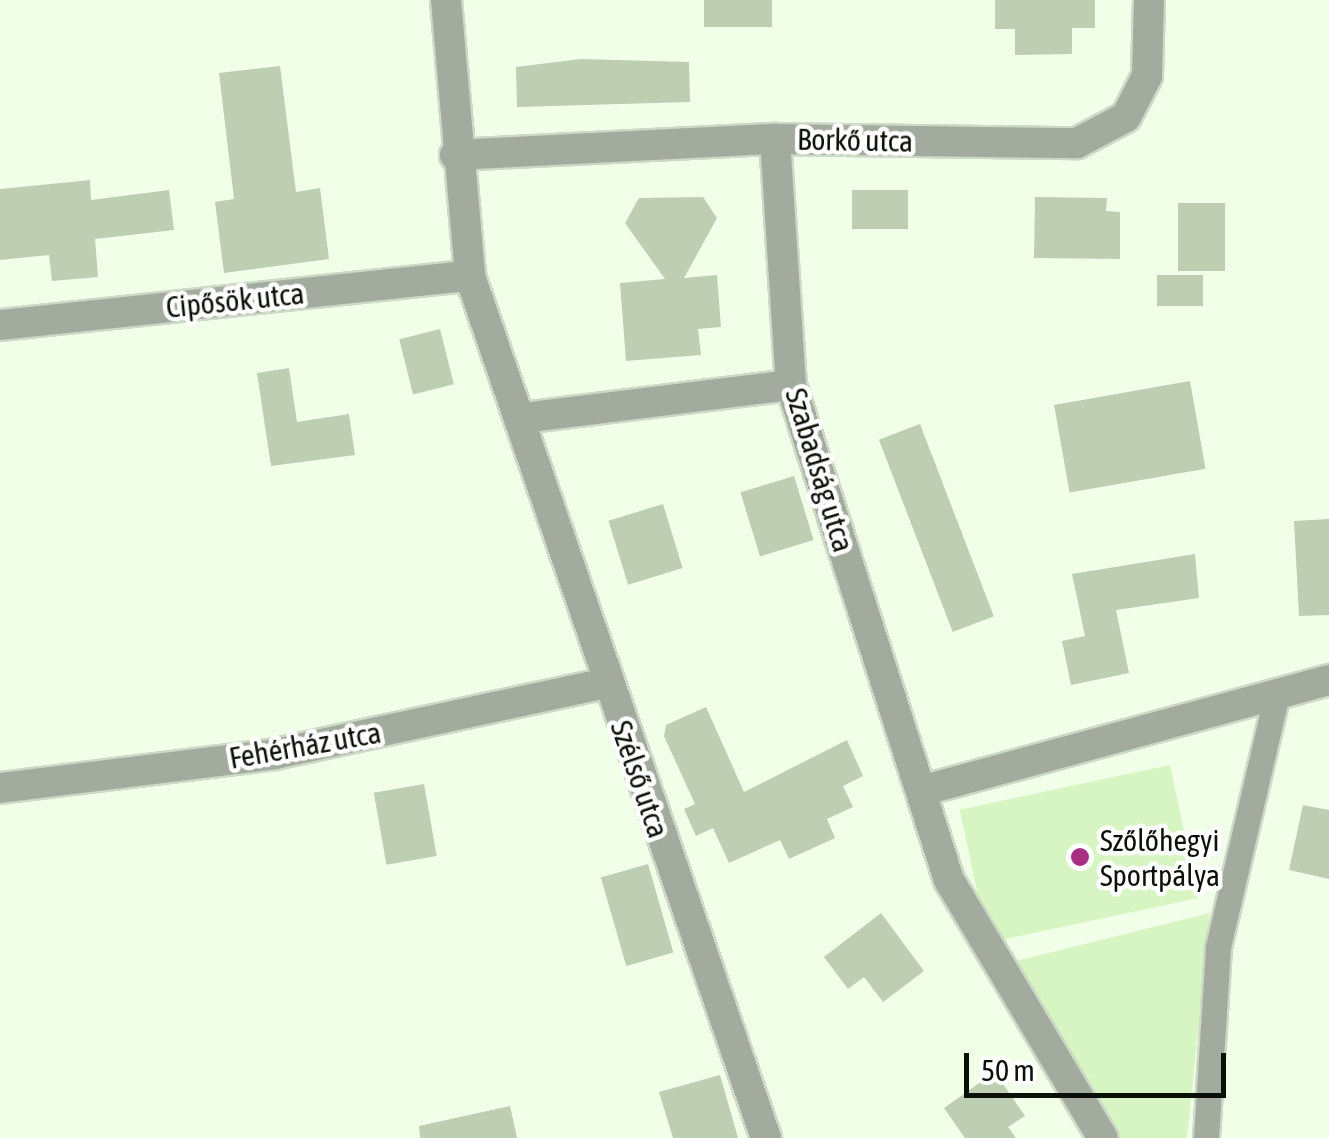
<!DOCTYPE html>
<html>
<head>
<meta charset="utf-8">
<style>
	body { margin:0 }
	#map { position:relative; width:1329px; height:1138px; overflow:hidden; background:#f1ffe9; font-family:"Asap Condensed",sans-serif }
	div>[style] { position:absolute }
	.green>* { inset:0; background:#d7f5c2; transform-origin:0 0 }
	.building>* { inset:0; background:#beceb3; transform-origin:0 0 }
	.roads { filter:drop-shadow(2px 0 #ccd9c5) drop-shadow(-2px 0 #ccd9c5) drop-shadow(0 2px #ccd9c5) drop-shadow(0 -2px #ccd9c5) }
	.pedestrian>* { height:25px; margin:-12.5px; padding:0 12.5px; transform-origin:12.5px; border-radius:12.5px; background:#a3aa9e }
	.minor>* { height:30px; margin:-15px; padding:0 15px; transform-origin:15px; border-radius:15px; background:#a3aa9e }
	.dots>* { width:28px; height:28px; translate:-50% -50%; box-sizing:border-box; border:5px solid #fff; border-radius:50% }
	span { translate:-50% -50%; white-space:nowrap; text-align:center; line-height:1.15; -webkit-text-stroke:9px #fff; paint-order:stroke }
	.street-label { font-size:30px; color:#0b1108 }
	.poi-label { font-size:30px; color:#0b1108 }
	.left { translate:0 -50%; text-align:left }
	.scale { position:absolute; left:964px; top:1053px; width:262px; height:45px; box-sizing:border-box; border:5px solid #0b1108; border-top:0; padding-left:12px; font-size:30px; line-height:35px; white-space:nowrap; color:#0b1108; -webkit-text-stroke:8px #fff; paint-order:stroke }
</style>
</head>
<body>
<div id="map">
	<div class="green">
		<i style="left:1170px;top:765px;width:136px;height:215px;rotate:78deg"></i>
		<i style="clip-path:polygon(1210px 913px,1187px 1138px,1107px 1138px,996px 966px)"></i>
	</div>
	<div class="building">
		<i style="left:704px;top:0;width:68px;height:27px"></i>
		<i style="clip-path:polygon(995px 0,1095px 0,1095px 28px,1072px 28px,1072px 54px,1015px 55px,1015px 29px,995px 29px)"></i>
		<i style="clip-path:polygon(581px 59px,689px 62px,690px 102px,517px 107px,516px 67px)"></i>
		<i style="clip-path:polygon(280px 66px,296px 192px,320px 188px,329px 259px,224px 273px,215px 202px,234px 199px,219px 73px)"></i>
		<i style="clip-path:polygon(90px 180px,91px 200px,169px 190px,174px 230px,95px 239px,98px 277px,52px 281px,49px 255px,0 260px,0 189px)"></i>
		<i style="left:852px;top:190px;width:56px;height:39px"></i>
		<i style="clip-path:polygon(703px 197px,717px 218px,684px 278px,717px 275px,721px 327px,698px 329px,701px 355px,626px 361px,620px 283px,665px 279px,625px 223px,639px 198px)"></i>
		<i style="clip-path:polygon(1035px 197px,1107px 198px,1106px 211px,1120px 212px,1120px 259px,1034px 258px)"></i>
		<i style="left:1178px;top:203px;width:47px;height:68px"></i>
		<i style="left:1203px;top:275px;width:31px;height:46px;rotate:90deg"></i>
		<i style="left:440px;top:329px;width:57px;height:42px;rotate:76deg"></i>
		<i style="clip-path:polygon(289px 368px,297px 422px,349px 414px,355px 455px,271px 466px,257px 373px)"></i>
		<i style="left:1190px;top:381px;width:89px;height:138px;rotate:80deg"></i>
		<i style="left:920px;top:424px;width:206px;height:44px;rotate:69deg"></i>
		<i style="left:794px;top:476px;width:67px;height:56px;rotate:73deg"></i>
		<i style="left:663px;top:504px;width:67px;height:57px;rotate:73deg"></i>
		<i style="clip-path:polygon(1329px 519px,1329px 615px,1299px 616px,1294px 521px)"></i>
		<i style="clip-path:polygon(1195px 554px,1199px 598px,1116px 610px,1129px 673px,1071px 685px,1062px 641px,1085px 636px,1072px 574px)"></i>
		<i style="clip-path:polygon(706px 707px,744px 792px,847px 740px,863px 776px,843px 786px,853px 807px,827px 819px,835px 838px,789px 859px,780px 840px,729px 863px,713px 828px,696px 836px,684px 809px,695px 804px,664px 736px,666px 725px)"></i>
		<i style="left:424px;top:784px;width:73px;height:51px;rotate:80deg"></i>
		<i style="clip-path:polygon(1303px 805px,1329px 810px,1329px 879px,1289px 870px)"></i>
		<i style="left:648px;top:864px;width:92px;height:49px;rotate:74deg"></i>
		<i style="clip-path:polygon(881px 913px,924px 971px,883px 1002px,864px 977px,848px 989px,824px 957px)"></i>
		<i style="clip-path:polygon(995px 1072px,1025px 1116px,1008px 1127px,1016px 1138px,965px 1138px,944px 1108px)"></i>
		<i style="clip-path:polygon(720px 1075px,738px 1138px,673px 1138px,659px 1092px)"></i>
		<i style="clip-path:polygon(510px 1106px,517px 1138px,420px 1138px,419px 1126px)"></i>
	</div>
	<div class="roads">
		<div class="pedestrian">
			<i style="left:1206px;top:1138px;width:191px;rotate:-86.4deg"></i>
			<i style="left:1218px;top:947px;width:261px;rotate:-76.9deg"></i>
		</div>
		<div class="minor">
			<i style="left:446px;top:0;width:277px;rotate:85deg"></i>
			<i style="left:470px;top:276px;width:911px;rotate:71.05deg"></i>
			<i style="left:775px;top:139px;width:247px;rotate:86.3deg"></i>
			<i style="left:791px;top:385px;width:520px;rotate:72.3deg"></i>
			<i style="left:949px;top:880px;width:300px;rotate:59.2deg"></i>
			<i style="left:455px;top:155px;width:320px;rotate:-2.9deg"></i>
			<i style="left:775px;top:139px;width:302px;rotate:0.8deg"></i>
			<i style="left:1077px;top:143px;width:55px;rotate:-28deg"></i>
			<i style="left:1126px;top:117px;width:46px;rotate:-62.9deg"></i>
			<i style="left:1147px;top:76px;width:76px;rotate:-88.5deg"></i>
			<i style="left:0;top:325px;width:473px;rotate:-6deg"></i>
			<i style="left:522px;top:418px;width:271px;rotate:-7deg"></i>
			<i style="left:0;top:788px;width:277px;rotate:-7deg"></i>
			<i style="left:275px;top:754px;width:339px;rotate:-12.1deg"></i>
			<i style="left:924px;top:790px;width:420px;rotate:-15.2deg"></i>
		</div>
	</div>
	<div class="dots">
		<i style="left:1080px;top:857px;background:#a82e83"></i>
	</div>
	<div class="street-label">
		<span style="left:855px;top:140px;rotate:1deg">Borkő utca</span>
		<span style="left:235px;top:300px;rotate:-6deg">Cipősök utca</span>
		<span style="left:820px;top:470px;rotate:73deg">Szabadság utca</span>
		<span style="left:305px;top:745px;rotate:-10deg">Fehérház utca</span>
		<span style="left:640px;top:779px;rotate:71deg">Szélső utca</span>
	</div>
	<div class="poi-label">
		<span class="left" style="left:1100px;top:857px">Szőlőhegyi<br>Sportpálya</span>
	</div>
	<div class="scale">50 m</div>
</div>
</body>
</html>
